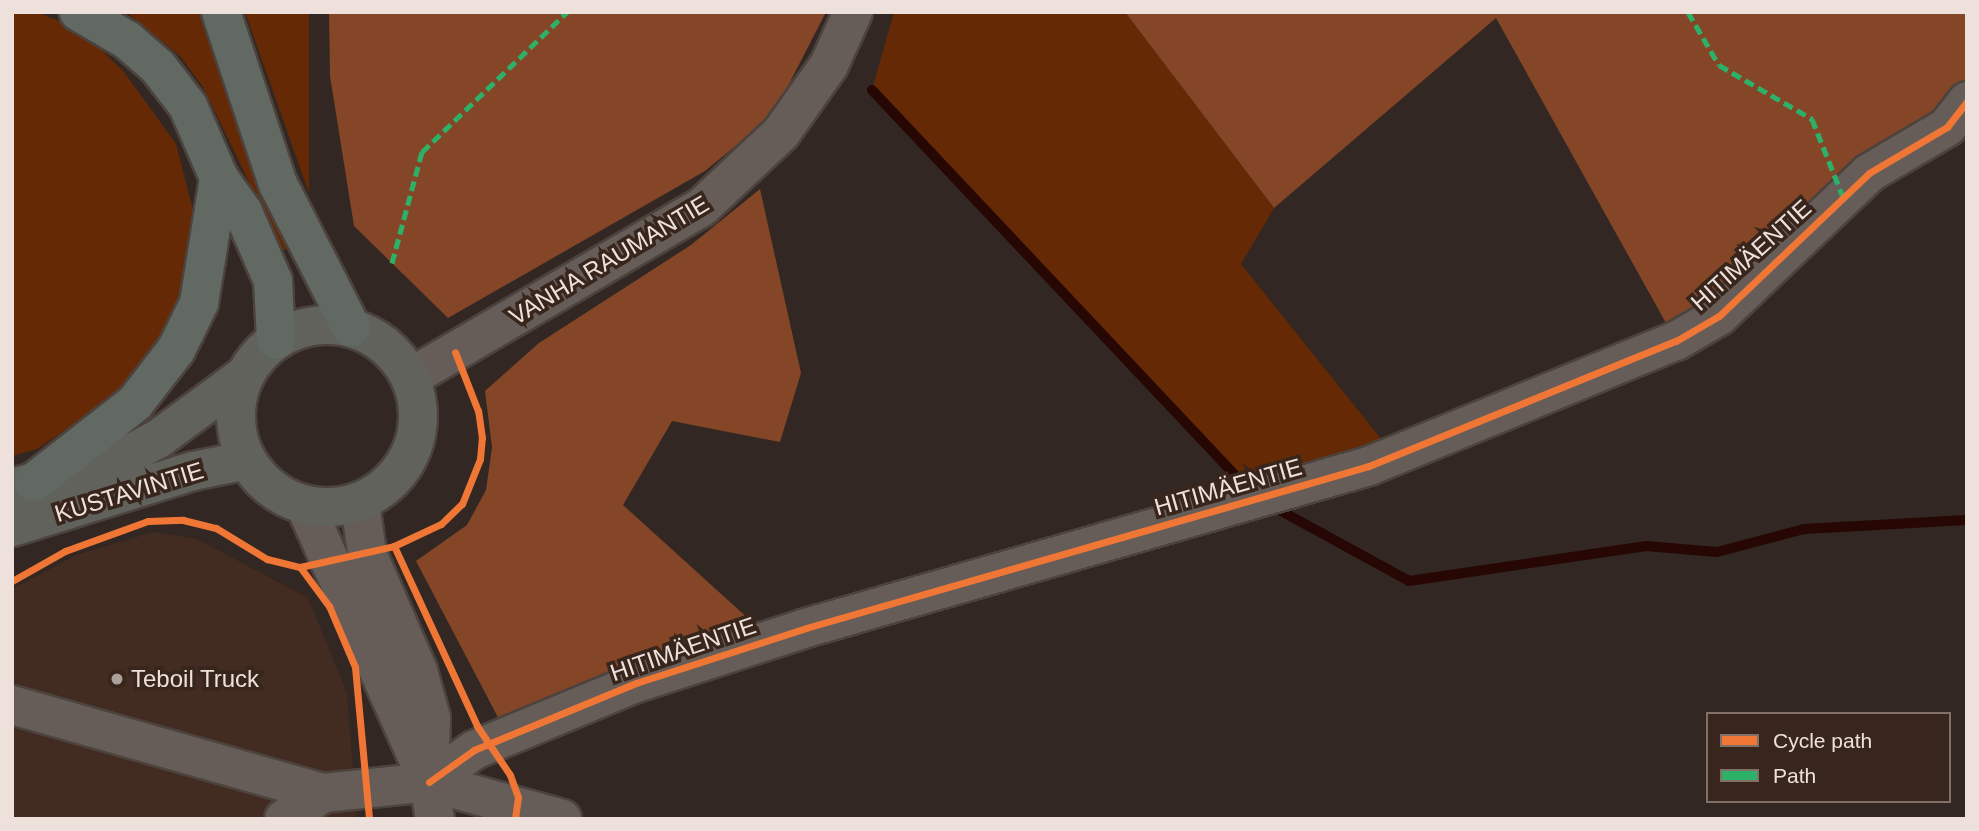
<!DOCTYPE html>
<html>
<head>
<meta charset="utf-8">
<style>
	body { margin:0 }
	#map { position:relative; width:1979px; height:831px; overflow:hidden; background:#322722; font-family:Arial,sans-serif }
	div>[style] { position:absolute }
	.built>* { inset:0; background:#422b20 }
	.green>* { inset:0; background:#652a05 }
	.forest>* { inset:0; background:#854627 }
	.stream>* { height:10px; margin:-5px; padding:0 5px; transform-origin:5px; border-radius:5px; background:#260703 }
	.roads { filter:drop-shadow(2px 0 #4c433e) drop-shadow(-2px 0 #4c433e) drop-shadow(0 2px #4c433e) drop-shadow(0 -2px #4c433e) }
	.minor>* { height:38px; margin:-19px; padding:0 19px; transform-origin:19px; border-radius:19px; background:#665d59 }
	.major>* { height:38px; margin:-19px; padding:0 19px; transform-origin:19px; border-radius:19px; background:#62625d }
	.major>.ring { margin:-19px; padding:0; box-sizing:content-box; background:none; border:38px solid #62625d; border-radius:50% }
	.highway>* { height:38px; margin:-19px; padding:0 19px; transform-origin:19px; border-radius:19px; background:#626963 }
	.quiet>* { height:5px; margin-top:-2.5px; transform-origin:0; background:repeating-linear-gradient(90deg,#2db169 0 10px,transparent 0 15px) }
	.cycleway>* { height:7px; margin:-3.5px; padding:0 3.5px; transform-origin:3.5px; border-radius:3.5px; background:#f07635 }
	.dots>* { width:19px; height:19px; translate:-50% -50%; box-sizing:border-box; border:4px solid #38251c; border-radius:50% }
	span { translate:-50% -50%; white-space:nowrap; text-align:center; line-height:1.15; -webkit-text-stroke:7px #38251c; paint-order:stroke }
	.street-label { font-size:24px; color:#eee1db }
	.poi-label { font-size:24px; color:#eee1db }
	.left { translate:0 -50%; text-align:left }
	.frame { position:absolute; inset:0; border:14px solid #eee1db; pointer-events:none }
	.legend { position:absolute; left:1706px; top:712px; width:245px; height:91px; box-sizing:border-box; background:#38251c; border:2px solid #817068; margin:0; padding:9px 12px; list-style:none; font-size:21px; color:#eee1db }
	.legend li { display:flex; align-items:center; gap:14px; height:35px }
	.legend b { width:35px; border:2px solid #817068 }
</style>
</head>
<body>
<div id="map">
	<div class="built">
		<i style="clip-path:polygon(154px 532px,197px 539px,308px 598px,347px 693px,357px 819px,12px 819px,12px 589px,76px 555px)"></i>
	</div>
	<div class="green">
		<i style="clip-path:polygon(12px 12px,36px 12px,59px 21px,95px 44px,124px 72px,176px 144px,193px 210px,193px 249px,179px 316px,129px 381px,97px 409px,37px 449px,12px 456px)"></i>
		<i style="clip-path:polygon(126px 12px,203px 12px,291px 249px,282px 250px,203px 87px,180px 56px)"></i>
		<i style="clip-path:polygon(245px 12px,309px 12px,309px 193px)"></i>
		<i style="clip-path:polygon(894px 12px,1125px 12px,1274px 208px,1241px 264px,1394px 455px,1257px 498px,872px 90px)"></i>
	</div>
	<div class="forest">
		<i style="clip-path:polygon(329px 12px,826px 12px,773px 115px,705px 171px,448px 318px,354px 226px,330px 76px)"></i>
		<i style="clip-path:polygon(1125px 12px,1967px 12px,1967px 101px,1676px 341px,1496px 18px,1274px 208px)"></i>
		<i style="clip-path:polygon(760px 189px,801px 373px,780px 442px,672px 421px,623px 505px,762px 631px,502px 725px,416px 561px,467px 525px,486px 490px,492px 447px,485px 391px,539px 343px,691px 245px)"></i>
	</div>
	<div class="stream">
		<i style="left:872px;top:90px;width:552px;rotate:46.69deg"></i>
		<i style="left:1272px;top:506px;width:156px;rotate:28.7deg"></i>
		<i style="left:1409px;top:581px;width:240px;rotate:-8.4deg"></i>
		<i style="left:1646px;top:546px;width:71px;rotate:4.8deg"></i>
		<i style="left:1717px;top:552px;width:90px;rotate:-14.8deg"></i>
		<i style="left:1804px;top:529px;width:163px;rotate:-3.2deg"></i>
	</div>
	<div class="roads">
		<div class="minor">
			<i style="left:411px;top:377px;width:337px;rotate:-30.3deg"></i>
			<i style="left:702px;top:207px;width:108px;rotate:-43.1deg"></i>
			<i style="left:781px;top:133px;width:83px;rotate:-54.8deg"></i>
			<i style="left:829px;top:65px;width:58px;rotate:-65.6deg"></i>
			<i style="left:360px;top:502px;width:51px;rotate:82.2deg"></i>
			<i style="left:367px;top:553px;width:129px;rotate:66.6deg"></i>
			<i style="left:418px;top:671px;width:49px;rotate:74.5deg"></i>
			<i style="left:431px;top:718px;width:64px;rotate:91.8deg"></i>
			<i style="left:429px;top:782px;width:37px;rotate:81deg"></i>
			<i style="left:305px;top:505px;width:295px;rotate:66deg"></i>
			<i style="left:12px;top:705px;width:323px;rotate:15.8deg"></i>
			<i style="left:323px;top:793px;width:107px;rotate:-5.9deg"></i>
			<i style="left:429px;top:782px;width:138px;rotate:15.5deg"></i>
			<i style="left:429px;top:782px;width:55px;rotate:-35.4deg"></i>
			<i style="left:474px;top:750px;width:175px;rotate:-22.5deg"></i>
			<i style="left:636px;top:683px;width:179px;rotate:-17.9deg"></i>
			<i style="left:806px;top:628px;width:586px;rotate:-16.05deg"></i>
			<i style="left:1369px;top:466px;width:331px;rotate:-22.2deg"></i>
			<i style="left:1676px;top:341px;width:50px;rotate:-30.2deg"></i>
			<i style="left:1719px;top:316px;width:207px;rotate:-43.6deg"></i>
			<i style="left:1869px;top:173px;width:91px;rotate:-30.5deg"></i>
			<i style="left:1947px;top:127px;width:33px;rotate:-52deg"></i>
			<i style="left:284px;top:819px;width:47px;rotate:-33.7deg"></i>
		</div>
		<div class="major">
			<i class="ring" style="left:236px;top:325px;width:144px;height:144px"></i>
			<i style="left:12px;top:488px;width:114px;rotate:-15.3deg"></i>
			<i style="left:122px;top:458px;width:41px;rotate:-27.8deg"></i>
			<i style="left:158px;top:439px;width:108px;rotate:-36.3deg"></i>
			<i style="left:12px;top:527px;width:189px;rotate:-17.2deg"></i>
			<i style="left:193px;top:471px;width:55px;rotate:-11.5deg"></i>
		</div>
		<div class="highway">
			<i style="left:221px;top:12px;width:181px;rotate:71.7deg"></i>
			<i style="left:278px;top:184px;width:161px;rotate:63deg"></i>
			<i style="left:219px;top:178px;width:42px;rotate:54.8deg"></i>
			<i style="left:243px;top:212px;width:75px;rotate:66.5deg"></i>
			<i style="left:273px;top:281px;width:59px;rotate:87.1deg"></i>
			<i style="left:34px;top:482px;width:128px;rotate:-38deg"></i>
			<i style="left:135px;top:403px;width:67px;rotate:-52.3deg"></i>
			<i style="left:176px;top:350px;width:52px;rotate:-63.9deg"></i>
			<i style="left:199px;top:303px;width:127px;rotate:-80.9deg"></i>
			<i style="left:219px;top:178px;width:78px;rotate:-113.3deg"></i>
			<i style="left:188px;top:106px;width:49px;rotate:-127.6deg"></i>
			<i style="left:158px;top:67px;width:41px;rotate:-138.9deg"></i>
			<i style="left:127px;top:40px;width:56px;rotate:-149.7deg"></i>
		</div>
	</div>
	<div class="quiet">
		<i style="left:1688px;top:12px;width:61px;rotate:59.7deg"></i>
		<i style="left:1719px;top:65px;width:108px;rotate:30.1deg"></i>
		<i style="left:1812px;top:119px;width:84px;rotate:68.3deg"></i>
		<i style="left:392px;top:263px;width:115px;rotate:-74.9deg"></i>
		<i style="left:422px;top:152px;width:202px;rotate:-44deg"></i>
	</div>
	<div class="cycleway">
		<i style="left:394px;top:546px;width:198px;rotate:65.2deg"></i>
		<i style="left:477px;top:726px;width:59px;rotate:56deg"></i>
		<i style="left:510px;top:775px;width:23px;rotate:70deg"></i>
		<i style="left:518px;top:797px;width:22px;rotate:98deg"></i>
		<i style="left:300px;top:567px;width:49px;rotate:53.4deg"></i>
		<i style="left:329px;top:606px;width:66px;rotate:66.9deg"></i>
		<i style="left:355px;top:667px;width:153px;rotate:84.7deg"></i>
		<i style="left:12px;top:581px;width:61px;rotate:-29.5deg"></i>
		<i style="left:65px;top:551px;width:88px;rotate:-19.9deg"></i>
		<i style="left:148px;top:521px;width:35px;rotate:-2deg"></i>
		<i style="left:183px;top:520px;width:34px;rotate:14deg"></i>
		<i style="left:216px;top:528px;width:60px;rotate:31.3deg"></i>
		<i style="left:267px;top:559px;width:34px;rotate:14deg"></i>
		<i style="left:300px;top:567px;width:96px;rotate:-12.6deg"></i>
		<i style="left:394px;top:546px;width:52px;rotate:-25.1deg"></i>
		<i style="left:441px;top:524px;width:29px;rotate:-44deg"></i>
		<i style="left:462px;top:504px;width:48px;rotate:-68.2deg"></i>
		<i style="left:480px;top:459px;width:21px;rotate:-85deg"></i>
		<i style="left:482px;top:438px;width:27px;rotate:-98deg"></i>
		<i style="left:478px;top:411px;width:63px;rotate:-111.3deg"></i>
		<i style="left:429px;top:782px;width:55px;rotate:-35.4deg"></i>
		<i style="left:474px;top:750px;width:175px;rotate:-22.5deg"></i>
		<i style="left:636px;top:683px;width:179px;rotate:-17.9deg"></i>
		<i style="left:806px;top:628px;width:586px;rotate:-16.05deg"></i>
		<i style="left:1369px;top:466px;width:331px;rotate:-22.2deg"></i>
		<i style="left:1676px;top:341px;width:50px;rotate:-30.2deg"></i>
		<i style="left:1719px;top:316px;width:207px;rotate:-43.6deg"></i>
		<i style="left:1869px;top:173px;width:91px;rotate:-30.5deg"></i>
		<i style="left:1947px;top:127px;width:33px;rotate:-52deg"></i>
	</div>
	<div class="dots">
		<i style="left:117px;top:679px;background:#aca09a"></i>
	</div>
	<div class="street-label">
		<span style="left:1751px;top:255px;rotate:-42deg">HITIMÄENTIE</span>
		<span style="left:609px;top:260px;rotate:-31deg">VANHA RAUMANTIE</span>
		<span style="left:1228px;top:487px;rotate:-16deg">HITIMÄENTIE</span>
		<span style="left:129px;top:492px;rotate:-17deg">KUSTAVINTIE</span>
		<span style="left:683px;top:649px;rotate:-19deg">HITIMÄENTIE</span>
	</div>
	<div class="poi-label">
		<span class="left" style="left:131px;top:679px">Teboil Truck</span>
	</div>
	<div class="frame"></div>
	<ul class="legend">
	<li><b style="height:9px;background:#f07635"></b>Cycle path</li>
	<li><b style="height:9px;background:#2db169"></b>Path</li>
	</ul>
</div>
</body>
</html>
